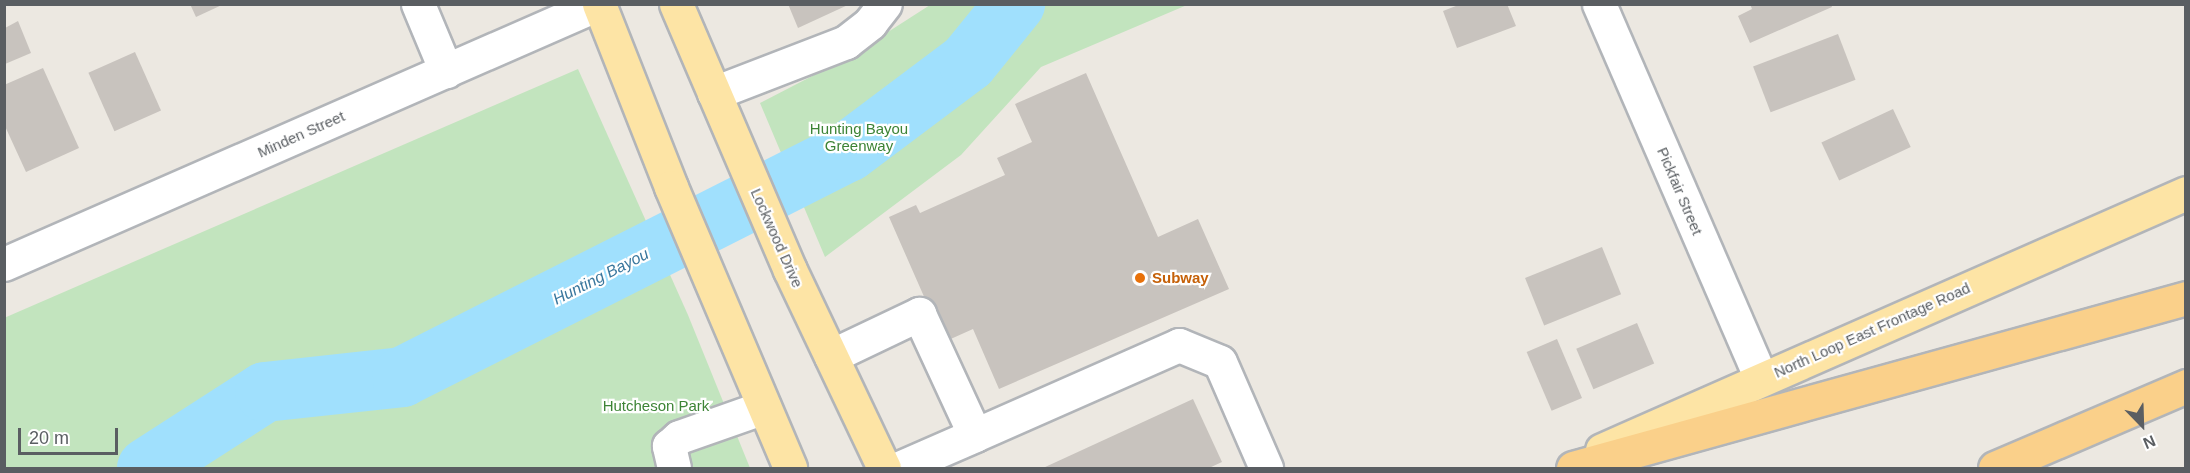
<!DOCTYPE html>
<html>
<head>
<meta charset="utf-8">
<style>
	body { margin:0 }
	#map { position:relative; width:2190px; height:473px; overflow:hidden; background:#ece8e1; font-family:Arial,sans-serif }
	div>[style] { position:absolute }
	.green>* { inset:0; background:#c2e4be }
	.river>* { height:60px; margin:-30px; padding:0 30px; transform-origin:30px; border-radius:30px; background:#a0e0fd }
	.building>* { inset:0; background:#c8c3be; transform-origin:0 0 }
	.roads { filter:drop-shadow(2px 0 #b2b5b9) drop-shadow(-2px 0 #b2b5b9) drop-shadow(0 2px #b2b5b9) drop-shadow(0 -2px #b2b5b9) }
	.minor>* { height:33px; margin:-16.5px; padding:0 16.5px; transform-origin:16.5px; border-radius:16.5px; background:#fff }
	.major>* { height:33px; margin:-16.5px; padding:0 16.5px; transform-origin:16.5px; border-radius:16.5px; background:#fde4a5 }
	.highway>* { height:33px; margin:-16.5px; padding:0 16.5px; transform-origin:16.5px; border-radius:16.5px; background:#fad08a }
	.dots>* { width:16px; height:16px; translate:-50% -50%; box-sizing:border-box; border:3px solid #fff; border-radius:50% }
	span { translate:-50% -50%; white-space:nowrap; text-align:center; line-height:1.15; -webkit-text-stroke:4.5px #fff; paint-order:stroke }
	.park-label { font-size:15px; color:#3d8436 }
	.street-label { font-size:15px; color:#5a5e62 }
	.food-label { font-size:15px; color:#c56008; font-weight:700 }
	.left { translate:0 -50%; text-align:left }
	.water-label { font-size:16px; color:#3a779d; font-style:italic }
	.frame { position:absolute; inset:0; border:6px solid #5a5e62; pointer-events:none }
	.north { position:absolute; left:2112px; top:395px; width:60px; height:60px; -webkit-text-stroke:4px #fff; paint-order:stroke; rotate:157deg; font-size:16px; font-weight:700; line-height:24px; text-align:center; color:#5a5e62 }
	.north::after { content:''; display:block; margin:auto; width:21px; height:27px; background:#5a5e62; clip-path:polygon(50% 0,100% 100%,50% 72%,0 100%) }
	.scale { position:absolute; left:18px; top:428px; width:100px; height:27px; box-sizing:border-box; border:3px solid #5a5e62; border-top:0; padding-left:8px; font-size:18px; line-height:21px; white-space:nowrap; color:#5a5e62; -webkit-text-stroke:4px #fff; paint-order:stroke }
</style>
</head>
<body>
<div id="map">
	<div class="green">
		<i style="clip-path:polygon(930px 5px,1187px 5px,1041px 67px,961px 155px,825px 257px,760px 103px,849px 57px)"></i>
		<i style="clip-path:polygon(578px 69px,688px 315px,750px 468px,5px 468px,4px 318px)"></i>
	</div>
	<div class="river">
		<i style="left:147px;top:468px;width:140px;rotate:-32.8deg"></i>
		<i style="left:265px;top:392px;width:138px;rotate:-6.2deg"></i>
		<i style="left:402px;top:377px;width:500px;rotate:-26.8deg"></i>
		<i style="left:848px;top:152px;width:150px;rotate:-36.9deg"></i>
		<i style="left:968px;top:62px;width:75px;rotate:-51deg"></i>
	</div>
	<div class="building">
		<i style="clip-path:polygon(190px 4px,224px 4px,196px 17px)"></i>
		<i style="clip-path:polygon(788px 4px,850px 4px,798px 28px)"></i>
		<i style="clip-path:polygon(1461px 4px,1507px 4px,1516px 26px,1457px 48px,1443px 11px)"></i>
		<i style="clip-path:polygon(1750px 4px,1831px 4px,1832px 7px,1750px 43px,1738px 16px,1752px 9px)"></i>
		<i style="clip-path:polygon(18px 21px,31px 53px,5px 64px,5px 28px)"></i>
		<i style="left:1838px;top:34px;width:49px;height:91px;rotate:69deg"></i>
		<i style="left:135px;top:52px;width:64px;height:51px;rotate:66deg"></i>
		<i style="clip-path:polygon(43px 68px,79px 148px,26px 172px,4px 124px,4px 85px)"></i>
		<i style="clip-path:polygon(1086px 73px,1158px 237px,1198px 219px,1229px 289px,999px 389px,973px 329px,944px 342px,889px 217px,916px 205px,920px 213px,1005px 175px,997px 158px,1032px 142px,1015px 104px)"></i>
		<i style="left:1893px;top:109px;width:42px;height:79px;rotate:65deg"></i>
		<i style="left:1602px;top:247px;width:51px;height:83px;rotate:68deg"></i>
		<i style="left:1637px;top:323px;width:44px;height:66px;rotate:67deg"></i>
		<i style="left:1557px;top:339px;width:64px;height:33px;rotate:67deg"></i>
		<i style="clip-path:polygon(1193px 399px,1222px 462px,1209px 468px,1043px 468px)"></i>
	</div>
	<div class="roads">
		<div class="minor">
			<i style="left:418px;top:4px;width:73px;rotate:67.3deg"></i>
			<i style="left:1599px;top:4px;width:408px;rotate:66.6deg"></i>
			<i style="left:714px;top:93px;width:142px;rotate:-21.1deg"></i>
			<i style="left:846px;top:42px;width:31px;rotate:-38deg"></i>
			<i style="left:870px;top:23px;width:24px;rotate:-52deg"></i>
			<i style="left:4px;top:264px;width:648px;rotate:-23.64deg"></i>
			<i style="left:831px;top:356px;width:98px;rotate:-25.5deg"></i>
			<i style="left:919px;top:314px;width:133px;rotate:65.2deg"></i>
			<i style="left:975px;top:435px;width:83px;rotate:156.5deg"></i>
			<i style="left:975px;top:435px;width:223px;rotate:-23.8deg"></i>
			<i style="left:1179px;top:345px;width:44px;rotate:22.5deg"></i>
			<i style="left:1220px;top:362px;width:116px;rotate:66.5deg"></i>
			<i style="left:674px;top:468px;width:23px;rotate:-103deg"></i>
			<i style="left:669px;top:446px;width:13px;rotate:-42deg"></i>
			<i style="left:679px;top:437px;width:90px;rotate:-19.4deg"></i>
		</div>
		<div class="major">
			<i style="left:599px;top:4px;width:197px;rotate:68.5deg"></i>
			<i style="left:671px;top:187px;width:305px;rotate:67deg"></i>
			<i style="left:676px;top:4px;width:289px;rotate:66.8deg"></i>
			<i style="left:790px;top:270px;width:219px;rotate:64.6deg"></i>
			<i style="left:1602px;top:450px;width:638px;rotate:-23.75deg"></i>
		</div>
		<div class="highway">
			<i style="left:1573px;top:468px;width:636px;rotate:-15.5deg"></i>
			<i style="left:1995px;top:468px;width:208px;rotate:-23.2deg"></i>
		</div>
	</div>
	<div class="dots">
		<i style="left:1140px;top:278px;background:#e8710a"></i>
	</div>
	<div class="park-label">
		<span style="left:859px;top:137px">Hunting Bayou<br>Greenway</span>
		<span style="left:656px;top:406px">Hutcheson Park</span>
	</div>
	<div class="street-label">
		<span style="left:301px;top:134px;rotate:-24deg">Minden Street</span>
		<span style="left:1680px;top:191px;rotate:67deg">Pickfair Street</span>
		<span style="left:777px;top:238px;rotate:66deg">Lockwood Drive</span>
		<span style="left:1872px;top:330px;rotate:-24deg">North Loop East Frontage Road</span>
	</div>
	<div class="food-label">
		<span class="left" style="left:1152px;top:278px">Subway</span>
	</div>
	<div class="water-label">
		<span style="left:601px;top:277px;rotate:-27deg">Hunting Bayou</span>
	</div>
	<div class="frame"></div>
	<div class="north">N</div>
	<div class="scale">20 m</div>
</div>
</body>
</html>
